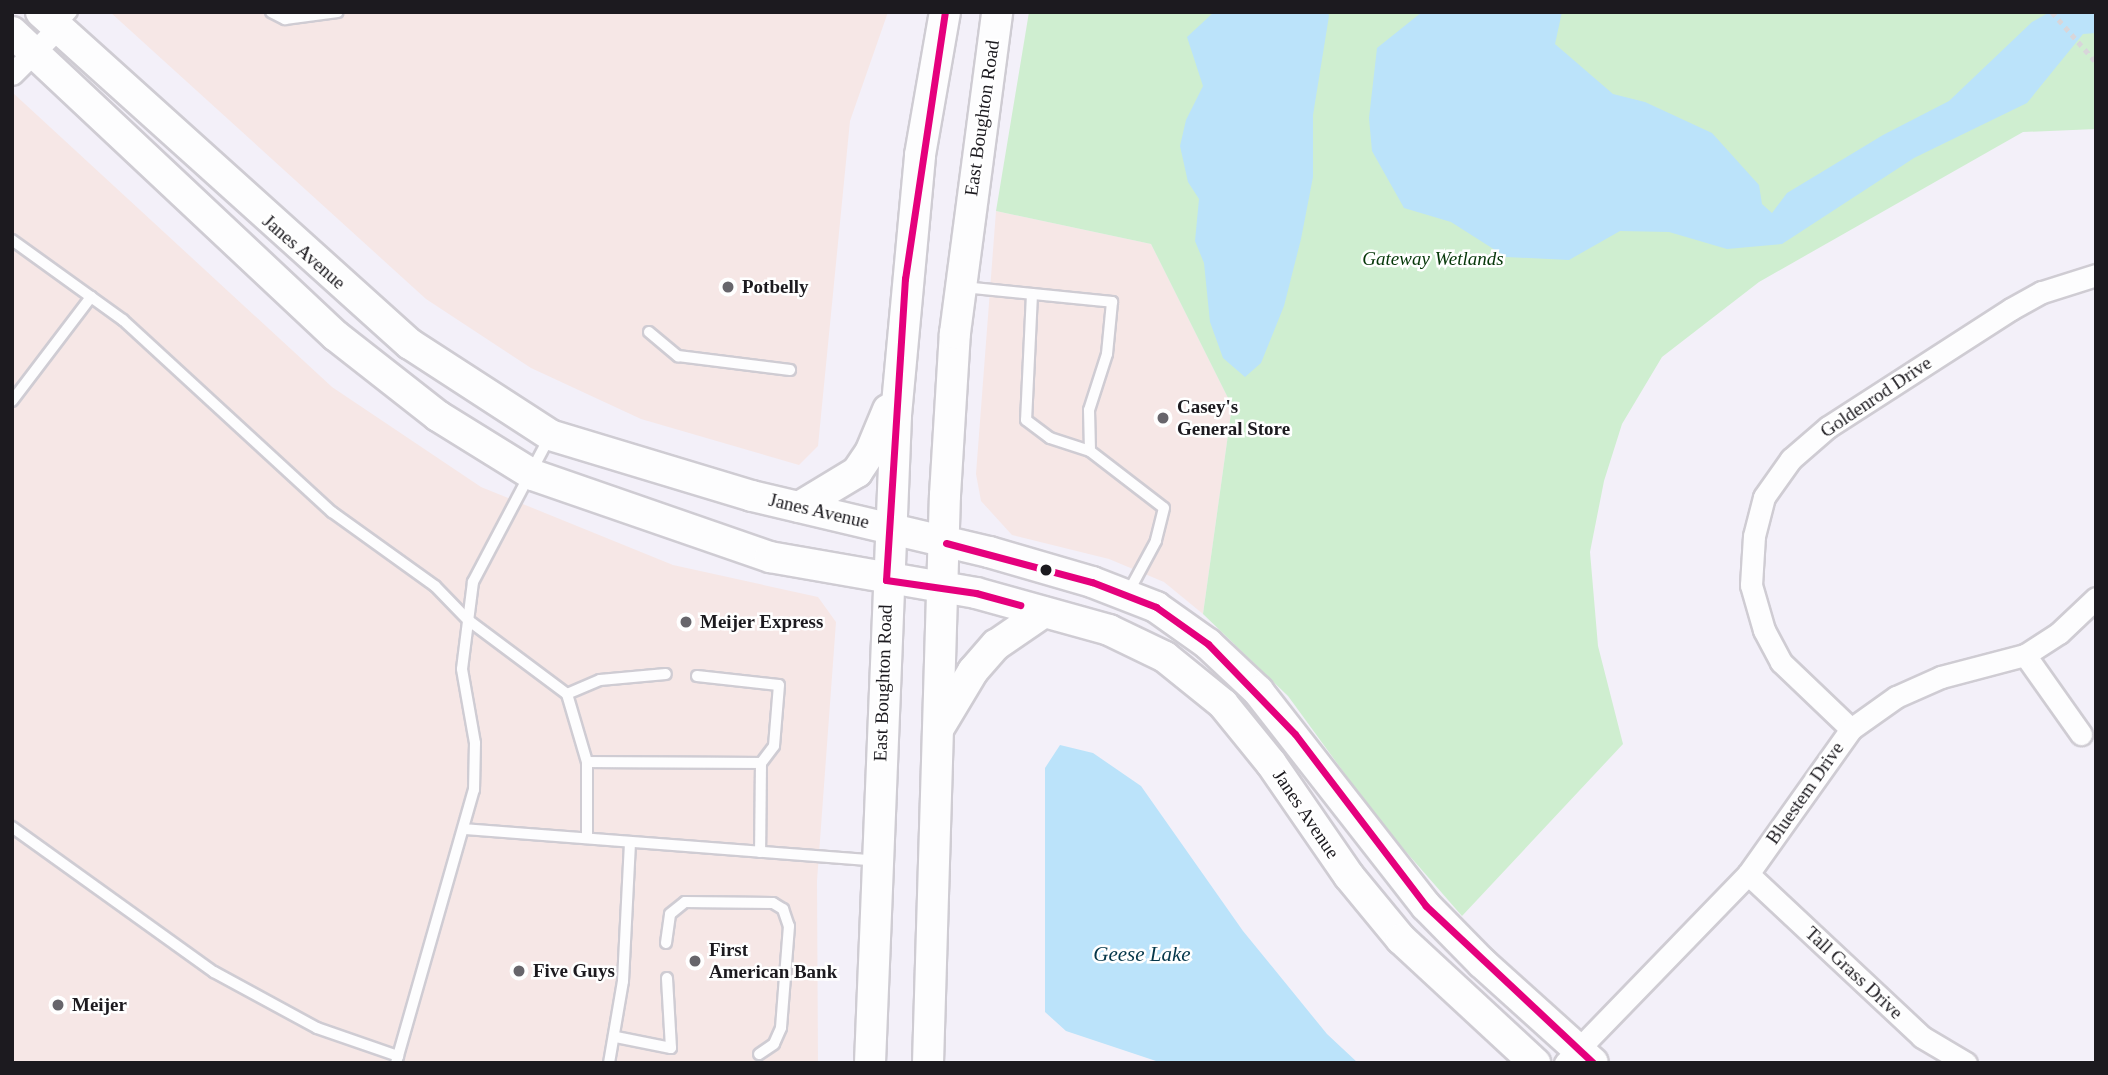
<!DOCTYPE html>
<html>
<head>
<meta charset="utf-8">
<style>
	body { margin:0 }
	#map { position:relative; width:2108px; height:1075px; overflow:hidden; background:#f3f0f9; font-family:"Times New Roman",serif }
	div>[style] { position:absolute }
	.commercial>* { inset:0; background:#f6e7e6 }
	.green>* { inset:0; background:#cfeed0 }
	.water>* { inset:0; background:#bbe3fa }
	.path>* { height:4.5px; margin-top:-2.25px; transform-origin:0; background:repeating-linear-gradient(90deg,#d8d6da 0 5px,transparent 0 10px) }
	.roads { filter:drop-shadow(2px 0 #cfccd3) drop-shadow(-2px 0 #cfccd3) drop-shadow(0 2px #cfccd3) drop-shadow(0 -2px #cfccd3) }
	.lane>* { height:10px; margin:-5px; padding:0 5px; transform-origin:5px; border-radius:5px; background:#fdfdfe }
	.street>* { height:21px; margin:-10.5px; padding:0 10.5px; transform-origin:10.5px; border-radius:10.5px; background:#fdfdfe }
	.secondary>* { height:30px; margin:-15px; padding:0 15px; transform-origin:15px; border-radius:15px; background:#fdfdfe }
	.bus-1>* { height:7px; margin:-3.5px; padding:0 3.5px; transform-origin:3.5px; border-radius:3.5px; background:#e5007d }
	.dots>* { width:19px; height:19px; translate:-50% -50%; box-sizing:border-box; border:4px solid #fff; border-radius:50% }
	span { translate:-50% -50%; white-space:nowrap; text-align:center; line-height:1.15; -webkit-text-stroke:5px #fff; paint-order:stroke }
	.street-label { font-size:19px; color:#1c1a1f }
	.park-label { font-size:19px; color:#053708; font-style:italic }
	.poi-label { font-size:19px; color:#1c1a1f; font-weight:700 }
	.left { translate:0 -50%; text-align:left }
	.water-label { font-size:21px; color:#05374a; font-style:italic }
	.frame { position:absolute; inset:0; border:14px solid #1c1a1f; pointer-events:none }
</style>
</head>
<body>
<div id="map">
	<div class="commercial">
		<i style="clip-path:polygon(110px 12px,888px 12px,850px 121px,818px 446px,799px 465px,641px 419px,531px 368px,426px 299px)"></i>
		<i style="clip-path:polygon(12px 92px,332px 387px,481px 487px,673px 565px,818px 597px,836px 622px,817px 881px,818px 1063px,12px 1063px)"></i>
		<i style="clip-path:polygon(996px 211px,1151px 244px,1232px 406px,1203px 614px,1164px 582px,1109px 559px,1012px 535px,981px 501px,976px 474px)"></i>
	</div>
	<div class="green">
		<i style="clip-path:polygon(1029px 12px,2096px 12px,2096px 129px,2023px 132px,1759px 282px,1662px 357px,1622px 424px,1604px 481px,1590px 552px,1598px 646px,1623px 744px,1462px 916px,1380px 822px,1288px 696px,1203px 614px,1232px 406px,1151px 244px,996px 211px)"></i>
	</div>
	<div class="water">
		<i style="clip-path:polygon(1214px 12px,1328px 12px,1329px 16px,1313px 115px,1313px 177px,1301px 239px,1284px 306px,1261px 363px,1245px 377px,1223px 358px,1210px 322px,1204px 263px,1195px 241px,1199px 199px,1188px 182px,1180px 146px,1186px 120px,1203px 86px,1187px 37px)"></i>
		<i style="clip-path:polygon(1422px 12px,1562px 12px,1555px 44px,1613px 94px,1645px 102px,1712px 133px,1759px 185px,1762px 204px,1772px 213px,1787px 193px,1883px 135px,1949px 101px,2032px 22px,2050px 12px,2096px 12px,2096px 33px,2083px 34px,2027px 103px,1914px 158px,1782px 244px,1727px 249px,1669px 232px,1620px 231px,1569px 260px,1506px 257px,1451px 222px,1404px 208px,1372px 151px,1369px 118px,1377px 48px)"></i>
		<i style="clip-path:polygon(1060px 745px,1093px 753px,1141px 786px,1243px 931px,1327px 1034px,1358px 1063px,1162px 1063px,1066px 1031px,1045px 1012px,1045px 768px)"></i>
	</div>
	<div class="path">
		<i style="left:2052px;top:12px;width:67px;rotate:48.7deg"></i>
	</div>
	<div class="roads">
		<div class="lane">
			<i style="left:271px;top:12px;width:16px;rotate:27deg"></i>
			<i style="left:285px;top:19px;width:53px;rotate:-7.5deg"></i>
			<i style="left:60px;top:26px;width:18px;rotate:-49deg"></i>
			<i style="left:12px;top:240px;width:137px;rotate:35.8deg"></i>
			<i style="left:123px;top:320px;width:284px;rotate:42.6deg"></i>
			<i style="left:332px;top:512px;width:127px;rotate:35.7deg"></i>
			<i style="left:435px;top:586px;width:47px;rotate:45.9deg"></i>
			<i style="left:468px;top:620px;width:124px;rotate:36.8deg"></i>
			<i style="left:567px;top:694px;width:71px;rotate:73.6deg"></i>
			<i style="left:963px;top:287px;width:150px;rotate:5.7deg"></i>
			<i style="left:1112px;top:302px;width:52px;rotate:95.5deg"></i>
			<i style="left:1107px;top:354px;width:59px;rotate:107.8deg"></i>
			<i style="left:1089px;top:410px;width:41px;rotate:88.6deg"></i>
			<i style="left:1090px;top:451px;width:93px;rotate:37.6deg"></i>
			<i style="left:1164px;top:508px;width:34px;rotate:104deg"></i>
			<i style="left:1156px;top:541px;width:59px;rotate:118.3deg"></i>
			<i style="left:1032px;top:294px;width:126px;rotate:92.7deg"></i>
			<i style="left:1026px;top:420px;width:30px;rotate:37deg"></i>
			<i style="left:1050px;top:438px;width:42px;rotate:18deg"></i>
			<i style="left:649px;top:332px;width:38px;rotate:40deg"></i>
			<i style="left:678px;top:356px;width:113px;rotate:7.1deg"></i>
			<i style="left:12px;top:401px;width:131px;rotate:-52.8deg"></i>
			<i style="left:697px;top:676px;width:82px;rotate:6.3deg"></i>
			<i style="left:779px;top:685px;width:61px;rotate:94.7deg"></i>
			<i style="left:774px;top:746px;width:21px;rotate:127deg"></i>
			<i style="left:567px;top:694px;width:36px;rotate:-23deg"></i>
			<i style="left:600px;top:680px;width:66px;rotate:-5.2deg"></i>
			<i style="left:12px;top:827px;width:249px;rotate:35.7deg"></i>
			<i style="left:214px;top:972px;width:117px;rotate:28.5deg"></i>
			<i style="left:317px;top:1028px;width:86px;rotate:19.1deg"></i>
			<i style="left:464px;top:829px;width:413px;rotate:4.4deg"></i>
			<i style="left:587px;top:838px;width:76px;rotate:-90deg"></i>
			<i style="left:587px;top:762px;width:174px;rotate:0.3deg"></i>
			<i style="left:761px;top:763px;width:89px;rotate:90.6deg"></i>
			<i style="left:666px;top:943px;width:29px;rotate:-82deg"></i>
			<i style="left:670px;top:914px;width:19px;rotate:-39deg"></i>
			<i style="left:685px;top:902px;width:88px;rotate:0.7deg"></i>
			<i style="left:773px;top:903px;width:12px;rotate:31deg"></i>
			<i style="left:783px;top:909px;width:18px;rotate:71deg"></i>
			<i style="left:789px;top:926px;width:102px;rotate:94.5deg"></i>
			<i style="left:781px;top:1028px;width:17px;rotate:114deg"></i>
			<i style="left:774px;top:1044px;width:18px;rotate:146deg"></i>
			<i style="left:616px;top:1037px;width:56px;rotate:11.3deg"></i>
			<i style="left:671px;top:1048px;width:70px;rotate:-93.3deg"></i>
			<i style="left:396px;top:1063px;width:284px;rotate:-74.1deg"></i>
			<i style="left:474px;top:790px;width:47px;rotate:-88.8deg"></i>
			<i style="left:475px;top:743px;width:75px;rotate:-100deg"></i>
			<i style="left:462px;top:669px;width:88px;rotate:-82.8deg"></i>
			<i style="left:473px;top:582px;width:165px;rotate:-62.2deg"></i>
			<i style="left:609px;top:1063px;width:83px;rotate:-80.3deg"></i>
			<i style="left:623px;top:981px;width:139px;rotate:-87.1deg"></i>
		</div>
		<div class="street">
			<i style="left:12px;top:74px;width:65px;rotate:-45deg"></i>
			<i style="left:2025px;top:655px;width:97px;rotate:54.7deg"></i>
			<i style="left:1851px;top:729px;width:97px;rotate:-136.3deg"></i>
			<i style="left:1781px;top:662px;width:36px;rotate:-118deg"></i>
			<i style="left:1764px;top:630px;width:47px;rotate:-106.1deg"></i>
			<i style="left:1751px;top:585px;width:49px;rotate:-86.5deg"></i>
			<i style="left:1754px;top:536px;width:40px;rotate:-75.6deg"></i>
			<i style="left:1764px;top:497px;width:47px;rotate:-54.6deg"></i>
			<i style="left:1791px;top:459px;width:49px;rotate:-40.9deg"></i>
			<i style="left:1828px;top:427px;width:218px;rotate:-32.8deg"></i>
			<i style="left:2011px;top:309px;width:35px;rotate:-29deg"></i>
			<i style="left:2042px;top:292px;width:57px;rotate:-17.5deg"></i>
			<i style="left:1748px;top:874px;width:238px;rotate:43.1deg"></i>
			<i style="left:1922px;top:1037px;width:51px;rotate:30.6deg"></i>
			<i style="left:1565px;top:1063px;width:263px;rotate:-45.9deg"></i>
			<i style="left:1748px;top:874px;width:178px;rotate:-54.6deg"></i>
			<i style="left:1851px;top:729px;width:55px;rotate:-35.4deg"></i>
			<i style="left:1896px;top:697px;width:49px;rotate:-24deg"></i>
			<i style="left:1941px;top:677px;width:87px;rotate:-14.7deg"></i>
			<i style="left:2025px;top:655px;width:40px;rotate:-32.9deg"></i>
			<i style="left:2059px;top:633px;width:51px;rotate:-43.4deg"></i>
		</div>
		<div class="secondary">
			<i style="left:41px;top:12px;width:496px;rotate:42deg"></i>
			<i style="left:410px;top:344px;width:167px;rotate:33deg"></i>
			<i style="left:550px;top:435px;width:211px;rotate:16.8deg"></i>
			<i style="left:752px;top:496px;width:244px;rotate:13.3deg"></i>
			<i style="left:989px;top:552px;width:107px;rotate:16.2deg"></i>
			<i style="left:1092px;top:582px;width:69px;rotate:21.3deg"></i>
			<i style="left:1156px;top:607px;width:64px;rotate:35.4deg"></i>
			<i style="left:1208px;top:644px;width:69px;rotate:43.2deg"></i>
			<i style="left:1258px;top:691px;width:273px;rotate:52deg"></i>
			<i style="left:1426px;top:906px;width:80px;rotate:45.5deg"></i>
			<i style="left:1482px;top:963px;width:149px;rotate:42deg"></i>
			<i style="left:12px;top:32px;width:444px;rotate:43.2deg"></i>
			<i style="left:336px;top:336px;width:130px;rotate:38.1deg"></i>
			<i style="left:438px;top:416px;width:112px;rotate:31.8deg"></i>
			<i style="left:533px;top:475px;width:251px;rotate:19.1deg"></i>
			<i style="left:770px;top:557px;width:209px;rotate:9.9deg"></i>
			<i style="left:976px;top:593px;width:138px;rotate:15.5deg"></i>
			<i style="left:1109px;top:630px;width:62px;rotate:25.7deg"></i>
			<i style="left:1165px;top:657px;width:75px;rotate:39deg"></i>
			<i style="left:1223px;top:704px;width:76px;rotate:50.9deg"></i>
			<i style="left:1271px;top:763px;width:137px;rotate:55.4deg"></i>
			<i style="left:1349px;top:876px;width:82px;rotate:50.5deg"></i>
			<i style="left:1401px;top:939px;width:183px;rotate:42.8deg"></i>
			<i style="left:799px;top:507px;width:68px;rotate:-31.1deg"></i>
			<i style="left:857px;top:472px;width:23px;rotate:-56deg"></i>
			<i style="left:870px;top:453px;width:47px;rotate:-67.3deg"></i>
			<i style="left:940px;top:726px;width:64px;rotate:-59deg"></i>
			<i style="left:973px;top:671px;width:35px;rotate:-49deg"></i>
			<i style="left:996px;top:645px;width:58px;rotate:-34.5deg"></i>
			<i style="left:870px;top:1063px;width:649px;rotate:-87.7deg"></i>
			<i style="left:896px;top:415px;width:261px;rotate:-84.7deg"></i>
			<i style="left:920px;top:155px;width:145px;rotate:-80.1deg"></i>
			<i style="left:928px;top:1063px;width:568px;rotate:-88.29deg"></i>
			<i style="left:945px;top:495px;width:162px;rotate:-86.5deg"></i>
			<i style="left:955px;top:333px;width:324px;rotate:-82.5deg"></i>
		</div>
	</div>
	<div class="bus-1">
		<i style="left:946px;top:543px;width:151px;rotate:15deg"></i>
		<i style="left:1092px;top:582px;width:69px;rotate:21.3deg"></i>
		<i style="left:1156px;top:607px;width:64px;rotate:35.4deg"></i>
		<i style="left:1208px;top:644px;width:125px;rotate:46deg"></i>
		<i style="left:1295px;top:734px;width:216px;rotate:52.7deg"></i>
		<i style="left:1426px;top:906px;width:229px;rotate:43.2deg"></i>
		<i style="left:886px;top:580px;width:91px;rotate:8.2deg"></i>
		<i style="left:976px;top:593px;width:46px;rotate:15.3deg"></i>
		<i style="left:886px;top:580px;width:302px;rotate:-86.4deg"></i>
		<i style="left:905px;top:279px;width:270px;rotate:-81.5deg"></i>
	</div>
	<div class="dots">
		<i style="left:728px;top:287px;background:#67656b"></i>
		<i style="left:1163px;top:418px;background:#67656b"></i>
		<i style="left:1046px;top:570px;background:#1c1a1f"></i>
		<i style="left:686px;top:622px;background:#67656b"></i>
		<i style="left:695px;top:961px;background:#67656b"></i>
		<i style="left:519px;top:971px;background:#67656b"></i>
		<i style="left:58px;top:1005px;background:#67656b"></i>
	</div>
	<div class="street-label">
		<span style="left:982px;top:118px;rotate:-82deg">East Boughton Road</span>
		<span style="left:304px;top:252px;rotate:41deg">Janes Avenue</span>
		<span style="left:1876px;top:397px;rotate:-34deg">Goldenrod Drive</span>
		<span style="left:819px;top:511px;rotate:13deg">Janes Avenue</span>
		<span style="left:883px;top:683px;rotate:-88deg">East Boughton Road</span>
		<span style="left:1805px;top:793px;rotate:-55deg">Bluestem Drive</span>
		<span style="left:1306px;top:814px;rotate:56deg">Janes Avenue</span>
		<span style="left:1854px;top:973px;rotate:43deg">Tall Grass Drive</span>
	</div>
	<div class="park-label">
		<span style="left:1433px;top:259px">Gateway Wetlands</span>
	</div>
	<div class="poi-label">
		<span class="left" style="left:742px;top:287px">Potbelly</span>
		<span class="left" style="left:1177px;top:418px">Casey's<br>General Store</span>
		<span class="left" style="left:700px;top:622px">Meijer Express</span>
		<span class="left" style="left:709px;top:961px">First<br>American Bank</span>
		<span class="left" style="left:533px;top:971px">Five Guys</span>
		<span class="left" style="left:72px;top:1005px">Meijer</span>
	</div>
	<div class="water-label">
		<span style="left:1142px;top:954px">Geese Lake</span>
	</div>
	<div class="frame"></div>
</div>
</body>
</html>
